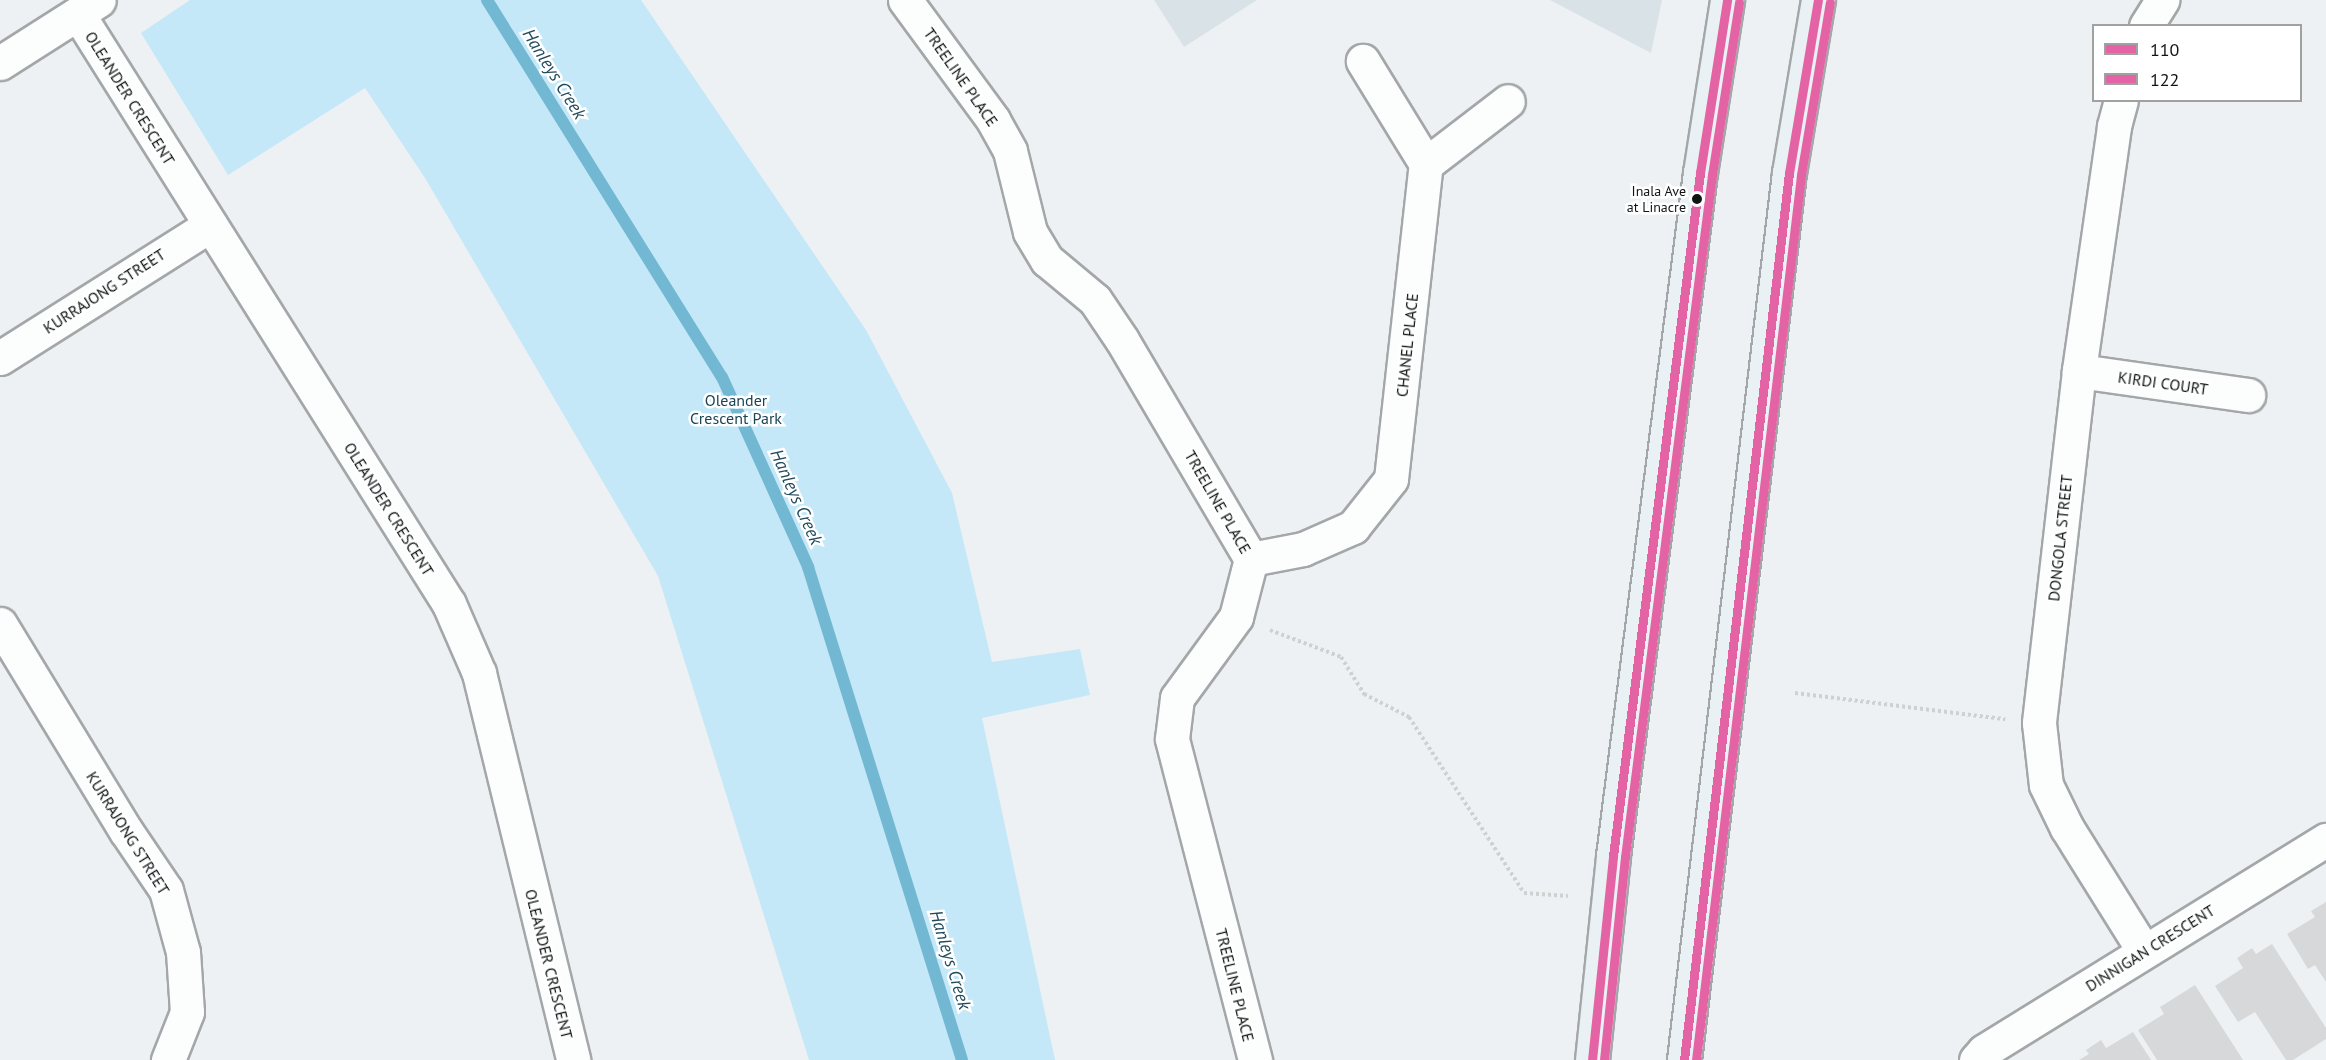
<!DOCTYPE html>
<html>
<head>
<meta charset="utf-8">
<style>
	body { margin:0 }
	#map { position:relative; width:2326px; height:1060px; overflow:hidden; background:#edf1f3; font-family:"PT Sans",sans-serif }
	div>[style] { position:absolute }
	.built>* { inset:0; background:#d9e2e7 }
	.green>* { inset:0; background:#c4e8f7 }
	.stream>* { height:12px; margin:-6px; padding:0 6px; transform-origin:6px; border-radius:6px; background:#72b8d3 }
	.building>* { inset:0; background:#d7d8d9 }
	.path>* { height:4px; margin-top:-2px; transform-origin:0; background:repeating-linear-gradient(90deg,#cfd1d1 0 3px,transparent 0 6px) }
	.roads { filter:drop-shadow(2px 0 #a4a7a9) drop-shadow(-2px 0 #a4a7a9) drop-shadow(0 2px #a4a7a9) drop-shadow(0 -2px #a4a7a9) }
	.minor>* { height:33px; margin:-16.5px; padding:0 16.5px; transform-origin:16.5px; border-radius:16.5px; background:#fcfdfd }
	.major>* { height:33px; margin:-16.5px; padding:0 16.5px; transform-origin:16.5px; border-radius:16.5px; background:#eaf1f4 }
	.bus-1>* { height:9px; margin:-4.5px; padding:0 4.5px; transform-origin:4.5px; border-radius:4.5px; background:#e463a4 }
	.bus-2>* { height:9px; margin:-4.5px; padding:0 4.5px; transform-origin:4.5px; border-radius:4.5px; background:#e463a4 }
	.dots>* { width:16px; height:16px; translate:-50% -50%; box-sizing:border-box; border:3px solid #fff; border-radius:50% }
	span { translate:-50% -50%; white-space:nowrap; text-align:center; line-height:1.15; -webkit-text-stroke:5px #fff; paint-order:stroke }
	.bus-label { font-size:14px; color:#111415 }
	.right { translate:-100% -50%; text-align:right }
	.street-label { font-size:16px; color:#111415 }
	.park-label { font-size:16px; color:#1a4455 }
	.water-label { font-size:18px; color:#224b5c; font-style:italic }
	.legend { position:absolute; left:2092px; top:24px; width:210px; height:78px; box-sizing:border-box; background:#fff; border:2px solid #a0a1a1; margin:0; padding:8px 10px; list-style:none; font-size:18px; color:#111415 }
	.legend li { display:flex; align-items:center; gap:12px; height:30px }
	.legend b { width:30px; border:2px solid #a0a1a1 }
</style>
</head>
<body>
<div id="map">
	<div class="built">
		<i style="clip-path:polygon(1154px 0,1257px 0,1184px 47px)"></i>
		<i style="clip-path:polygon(1550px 0,1662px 0,1651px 53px)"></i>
	</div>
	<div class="green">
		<i style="clip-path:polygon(190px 0,641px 0,866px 330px,952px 493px,992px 662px,1080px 649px,1090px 695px,982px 718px,1055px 1060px,809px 1060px,658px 576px,425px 178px,365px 88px,228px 175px,141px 33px)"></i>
	</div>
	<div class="stream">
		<i style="left:487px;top:0;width:444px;rotate:58.1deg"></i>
		<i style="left:722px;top:377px;width:209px;rotate:65.6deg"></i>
		<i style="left:808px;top:567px;width:516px;rotate:72.65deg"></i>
	</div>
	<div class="building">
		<i style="clip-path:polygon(2326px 902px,2326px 982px,2315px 965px,2308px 969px,2287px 934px,2315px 917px,2311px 911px)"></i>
		<i style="clip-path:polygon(2272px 944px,2326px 1028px,2326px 1039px,2293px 1060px,2286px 1060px,2255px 1012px,2238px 1022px,2215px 986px,2243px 968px,2237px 958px,2252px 948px,2256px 954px)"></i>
		<i style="clip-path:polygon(2195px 985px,2202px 996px,2243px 1060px,2157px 1060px,2138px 1030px,2164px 1014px,2160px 1007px)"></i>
		<i style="clip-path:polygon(2133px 1032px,2151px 1060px,2079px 1060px,2089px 1054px,2086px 1050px,2101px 1040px,2106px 1048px)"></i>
	</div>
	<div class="path">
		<i style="left:1270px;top:630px;width:76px;rotate:20.8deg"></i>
		<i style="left:1341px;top:657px;width:44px;rotate:58.1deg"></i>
		<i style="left:1364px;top:694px;width:51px;rotate:27.1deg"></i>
		<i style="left:1409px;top:717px;width:210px;rotate:56.8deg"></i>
		<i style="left:1524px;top:893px;width:44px;rotate:3.9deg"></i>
		<i style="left:1795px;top:693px;width:212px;rotate:7.1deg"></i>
	</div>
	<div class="roads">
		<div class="minor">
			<i style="left:905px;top:0;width:149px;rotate:53.7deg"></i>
			<i style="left:993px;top:120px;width:35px;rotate:61deg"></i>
			<i style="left:1010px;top:151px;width:83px;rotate:76.1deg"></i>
			<i style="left:1030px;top:232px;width:33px;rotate:59deg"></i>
			<i style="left:1047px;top:260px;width:62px;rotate:39.8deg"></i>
			<i style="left:1095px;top:300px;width:48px;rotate:56deg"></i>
			<i style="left:1122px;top:340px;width:254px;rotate:59.5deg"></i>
			<i style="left:1251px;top:559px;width:60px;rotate:104.5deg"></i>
			<i style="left:1236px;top:617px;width:100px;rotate:126.1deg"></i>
			<i style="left:1177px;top:698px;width:41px;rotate:97deg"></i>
			<i style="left:1172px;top:739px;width:332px;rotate:75.5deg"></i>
			<i style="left:78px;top:14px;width:697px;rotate:57.84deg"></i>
			<i style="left:449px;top:604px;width:75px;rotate:66.5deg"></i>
			<i style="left:479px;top:673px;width:398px;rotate:76.3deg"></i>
			<i style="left:2146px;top:26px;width:31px;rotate:-58deg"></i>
			<i style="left:0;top:63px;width:117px;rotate:-32.5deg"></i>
			<i style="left:2121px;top:100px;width:28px;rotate:105deg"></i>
			<i style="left:2114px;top:127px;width:246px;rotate:98.2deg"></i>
			<i style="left:2079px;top:371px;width:354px;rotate:96.5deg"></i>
			<i style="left:2039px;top:723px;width:62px;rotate:83.6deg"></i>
			<i style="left:2046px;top:785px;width:48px;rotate:64deg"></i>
			<i style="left:2067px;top:828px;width:145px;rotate:58deg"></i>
			<i style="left:1426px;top:164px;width:103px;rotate:-37.5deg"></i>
			<i style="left:0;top:358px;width:249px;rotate:-32.3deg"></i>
			<i style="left:2079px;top:371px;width:171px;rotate:8.1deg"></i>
			<i style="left:1251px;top:559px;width:53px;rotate:-10.9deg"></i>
			<i style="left:1303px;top:549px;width:55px;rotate:-23.7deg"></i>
			<i style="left:1353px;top:527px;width:61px;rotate:-51.6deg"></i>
			<i style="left:1391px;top:479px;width:317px;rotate:-83.7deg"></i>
			<i style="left:1426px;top:164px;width:121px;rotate:-121.5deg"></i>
			<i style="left:0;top:624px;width:242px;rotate:58.7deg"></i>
			<i style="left:126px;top:831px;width:71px;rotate:55.9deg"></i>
			<i style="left:166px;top:890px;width:64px;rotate:74.7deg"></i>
			<i style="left:183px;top:952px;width:60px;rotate:86.2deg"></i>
			<i style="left:187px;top:1012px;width:52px;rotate:111.6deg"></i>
			<i style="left:1976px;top:1060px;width:12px;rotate:-48deg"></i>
			<i style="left:1984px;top:1051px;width:402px;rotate:-31.7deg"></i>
		</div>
		<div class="major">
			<i style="left:1592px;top:1060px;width:205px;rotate:-84.1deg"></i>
			<i style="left:1613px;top:856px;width:689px;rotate:-82.74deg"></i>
			<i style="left:1700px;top:173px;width:175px;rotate:-81.1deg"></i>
			<i style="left:1684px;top:1060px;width:893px;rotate:-83.25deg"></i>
			<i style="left:1789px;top:173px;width:175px;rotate:-80.5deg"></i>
		</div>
	</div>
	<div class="bus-1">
		<i style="left:1592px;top:1060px;width:205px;rotate:-84.1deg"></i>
		<i style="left:1613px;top:856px;width:689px;rotate:-82.74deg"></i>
		<i style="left:1700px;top:173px;width:175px;rotate:-81.1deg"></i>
		<i style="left:1684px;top:1060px;width:893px;rotate:-83.25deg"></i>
		<i style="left:1789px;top:173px;width:175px;rotate:-80.5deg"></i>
	</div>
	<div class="bus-2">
		<i style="left:1604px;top:1060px;width:204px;rotate:-84.1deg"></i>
		<i style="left:1625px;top:857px;width:688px;rotate:-82.73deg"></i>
		<i style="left:1712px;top:175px;width:175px;rotate:-81.1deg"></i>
		<i style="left:1696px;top:1060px;width:891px;rotate:-83.23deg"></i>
		<i style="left:1801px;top:175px;width:175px;rotate:-80.5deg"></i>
	</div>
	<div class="dots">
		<i style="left:1697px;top:199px;background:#111415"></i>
	</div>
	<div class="bus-label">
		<span class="right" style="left:1686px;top:199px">Inala Ave<br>at Linacre</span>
	</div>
	<div class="street-label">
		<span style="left:961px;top:77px;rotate:55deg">TREELINE PLACE</span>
		<span style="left:130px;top:98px;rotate:58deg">OLEANDER CRESCENT</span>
		<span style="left:104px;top:291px;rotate:-33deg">KURRAJONG STREET</span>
		<span style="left:1407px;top:345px;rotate:-84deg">CHANEL PLACE</span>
		<span style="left:2163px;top:383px;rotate:8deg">KIRDI COURT</span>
		<span style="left:1218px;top:502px;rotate:60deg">TREELINE PLACE</span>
		<span style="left:389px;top:509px;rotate:58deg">OLEANDER CRESCENT</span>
		<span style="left:2060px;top:538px;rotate:-84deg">DONGOLA STREET</span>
		<span style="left:128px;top:833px;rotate:58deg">KURRAJONG STREET</span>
		<span style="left:2150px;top:948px;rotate:-32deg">DINNIGAN CRESCENT</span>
		<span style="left:549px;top:964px;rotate:76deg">OLEANDER CRESCENT</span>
		<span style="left:1235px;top:985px;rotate:76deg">TREELINE PLACE</span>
	</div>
	<div class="park-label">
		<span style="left:736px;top:409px">Oleander<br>Crescent Park</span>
	</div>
	<div class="water-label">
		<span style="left:554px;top:74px;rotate:58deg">Hanleys Creek</span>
		<span style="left:796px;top:497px;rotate:66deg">Hanleys Creek</span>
		<span style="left:950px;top:960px;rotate:73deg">Hanleys Creek</span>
	</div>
	<ul class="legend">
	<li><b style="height:8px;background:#e463a4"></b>110</li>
	<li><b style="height:8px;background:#e463a4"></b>122</li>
	</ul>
</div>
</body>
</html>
